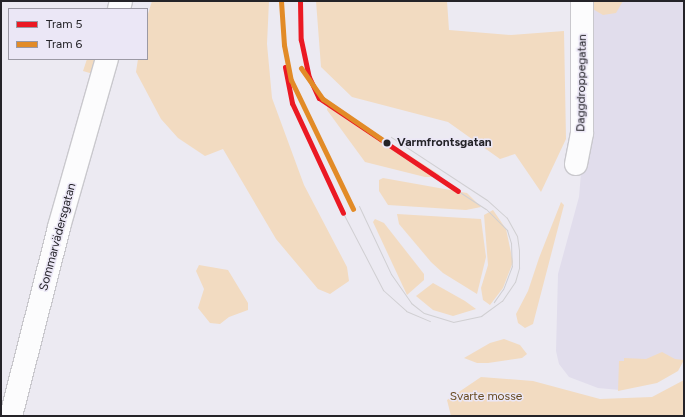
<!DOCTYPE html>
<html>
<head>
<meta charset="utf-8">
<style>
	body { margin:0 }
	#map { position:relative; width:685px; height:417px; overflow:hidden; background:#eceaf2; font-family:Figtree,sans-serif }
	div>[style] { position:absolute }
	.built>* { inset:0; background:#e1ddec }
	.green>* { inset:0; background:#f2dbc1 }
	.roads { filter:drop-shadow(1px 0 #c9c8cd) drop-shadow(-1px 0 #c9c8cd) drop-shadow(0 1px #c9c8cd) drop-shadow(0 -1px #c9c8cd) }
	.minor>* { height:22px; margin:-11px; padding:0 11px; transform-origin:11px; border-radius:11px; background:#fcfcfd }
	.tram>* { height:1px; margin:-0.5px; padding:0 0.5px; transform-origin:0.5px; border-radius:0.5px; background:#d0cfd2 }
	.tram-1>* { height:5px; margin:-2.5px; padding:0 2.5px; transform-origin:2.5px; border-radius:2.5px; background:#eb1923 }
	.tram-2>* { height:5px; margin:-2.5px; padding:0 2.5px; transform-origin:2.5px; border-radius:2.5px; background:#e28b27 }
	.dots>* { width:11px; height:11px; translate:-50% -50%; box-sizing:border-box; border:2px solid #ebe7f6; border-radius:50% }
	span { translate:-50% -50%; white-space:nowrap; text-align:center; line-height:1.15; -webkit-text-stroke:3px #ebe7f6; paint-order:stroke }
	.street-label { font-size:12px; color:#242328 }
	.stop-label { font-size:12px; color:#242328; font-weight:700 }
	.left { translate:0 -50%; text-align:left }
	.park-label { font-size:12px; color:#674a20 }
	.frame { position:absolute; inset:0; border:2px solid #242328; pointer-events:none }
	.legend { position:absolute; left:8px; top:8px; width:140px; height:52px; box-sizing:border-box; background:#ebe7f6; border:1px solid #9b99a4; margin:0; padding:5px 7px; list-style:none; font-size:12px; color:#242328 }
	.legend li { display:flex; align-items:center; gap:8px; height:20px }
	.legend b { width:20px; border:1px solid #9b99a4 }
</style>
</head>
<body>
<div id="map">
	<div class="built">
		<i style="clip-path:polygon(586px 1px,684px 1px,684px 357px,679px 368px,620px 390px,598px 388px,569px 377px,559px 364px,556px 351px,558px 274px,579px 197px,585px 125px)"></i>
	</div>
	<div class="green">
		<i style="clip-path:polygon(152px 1px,269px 1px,267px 44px,272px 98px,304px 185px,347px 267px,349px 281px,330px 294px,318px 289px,276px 239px,223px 149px,205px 156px,178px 138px,161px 119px,136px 72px,138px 59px,147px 59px,147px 17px)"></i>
		<i style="clip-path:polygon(316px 1px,447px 1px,449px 30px,511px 35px,564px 31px,566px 139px,541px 192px,515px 154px,500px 159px,448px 122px,352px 97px,321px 67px)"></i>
		<i style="clip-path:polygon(589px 1px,623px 1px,616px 13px,603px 15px,591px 8px)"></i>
		<i style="clip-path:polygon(87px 59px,97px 59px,93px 74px,83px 71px)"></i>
		<i style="clip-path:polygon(328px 103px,440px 175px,439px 177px,425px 177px,365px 162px,327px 110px)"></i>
		<i style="clip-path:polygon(383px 178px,467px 193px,481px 207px,466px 210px,388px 205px,379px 191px,379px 180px)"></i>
		<i style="clip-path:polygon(561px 202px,564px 205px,533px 324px,525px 328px,518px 323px,516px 314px,528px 291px,539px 258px)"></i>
		<i style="clip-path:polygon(493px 210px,506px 229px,513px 262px,503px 288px,490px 305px,483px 300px,481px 288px,488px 265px,484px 215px)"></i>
		<i style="clip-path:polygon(397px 214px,481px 219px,486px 257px,477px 294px,443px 273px,431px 262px,399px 224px)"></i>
		<i style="clip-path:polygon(375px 219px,384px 223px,424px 274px,424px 280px,407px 295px,373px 222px)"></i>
		<i style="clip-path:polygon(199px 265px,228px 270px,248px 303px,248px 310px,229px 317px,220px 324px,210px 323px,198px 308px,204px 289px,196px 271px)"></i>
		<i style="clip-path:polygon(433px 283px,465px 301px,476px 309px,453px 316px,433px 310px,416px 296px)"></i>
		<i style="clip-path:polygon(504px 339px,520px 345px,527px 354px,522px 358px,488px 363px,477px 363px,464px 358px,490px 343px)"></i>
		<i style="clip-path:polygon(662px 352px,675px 359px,684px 360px,678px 371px,657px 383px,618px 391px,619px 361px,624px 361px,624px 358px,646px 359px)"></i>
		<i style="clip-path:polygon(481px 377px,533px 381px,600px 399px,652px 397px,684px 380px,684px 416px,451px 416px,447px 400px)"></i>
	</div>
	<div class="roads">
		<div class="minor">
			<i style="left:119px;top:9px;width:8px;rotate:-76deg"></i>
			<i style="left:576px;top:164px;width:32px;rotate:-79deg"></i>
			<i style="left:582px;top:133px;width:132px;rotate:-90deg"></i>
			<i style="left:11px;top:416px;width:195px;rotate:-75.7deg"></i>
			<i style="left:59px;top:227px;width:175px;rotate:-74.1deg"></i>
		</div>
	</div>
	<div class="tram">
		<i style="left:458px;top:191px;width:33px;rotate:33deg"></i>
		<i style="left:486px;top:209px;width:30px;rotate:45deg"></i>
		<i style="left:507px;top:230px;width:14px;rotate:73deg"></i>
		<i style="left:511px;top:243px;width:23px;rotate:88deg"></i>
		<i style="left:512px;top:266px;width:25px;rotate:111deg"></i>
		<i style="left:503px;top:289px;width:16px;rotate:125deg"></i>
		<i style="left:359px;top:206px;width:75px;rotate:64.8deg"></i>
		<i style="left:391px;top:274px;width:35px;rotate:55deg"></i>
		<i style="left:411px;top:303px;width:16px;rotate:38deg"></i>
		<i style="left:424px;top:313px;width:30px;rotate:17deg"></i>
		<i style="left:453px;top:322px;width:29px;rotate:-12deg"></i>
		<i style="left:481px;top:316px;width:26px;rotate:-36deg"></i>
		<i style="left:502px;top:301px;width:23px;rotate:-56deg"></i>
		<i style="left:515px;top:282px;width:15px;rotate:-74deg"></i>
		<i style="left:519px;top:268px;width:18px;rotate:-90deg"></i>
		<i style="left:519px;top:250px;width:14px;rotate:-98deg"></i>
		<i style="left:517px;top:236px;width:21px;rotate:-119deg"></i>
		<i style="left:507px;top:218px;width:27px;rotate:-138deg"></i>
		<i style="left:487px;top:200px;width:115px;rotate:-146.7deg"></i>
		<i style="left:343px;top:213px;width:87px;rotate:62.5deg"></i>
		<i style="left:383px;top:290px;width:31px;rotate:42deg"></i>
		<i style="left:406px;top:311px;width:26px;rotate:23deg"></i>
	</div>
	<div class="tram-1">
		<i style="left:300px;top:1px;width:39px;rotate:89deg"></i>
		<i style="left:301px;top:40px;width:38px;rotate:78deg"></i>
		<i style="left:309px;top:77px;width:23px;rotate:65deg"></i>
		<i style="left:319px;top:98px;width:167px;rotate:33.8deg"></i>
		<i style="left:285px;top:67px;width:37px;rotate:79deg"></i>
		<i style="left:292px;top:103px;width:121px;rotate:65.1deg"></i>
	</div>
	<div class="tram-2">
		<i style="left:281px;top:1px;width:44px;rotate:86.1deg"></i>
		<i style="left:284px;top:45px;width:36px;rotate:79deg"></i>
		<i style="left:291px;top:80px;width:143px;rotate:64.3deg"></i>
		<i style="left:301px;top:68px;width:38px;rotate:55deg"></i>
		<i style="left:323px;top:99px;width:78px;rotate:34.5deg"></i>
	</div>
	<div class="dots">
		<i style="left:387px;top:143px;background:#242328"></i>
	</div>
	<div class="street-label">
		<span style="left:582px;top:83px;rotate:-89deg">Daggdroppegatan</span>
		<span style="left:58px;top:237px;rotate:-75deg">Sommarvädersgatan</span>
	</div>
	<div class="stop-label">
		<span class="left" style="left:397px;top:143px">Varmfrontsgatan</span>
	</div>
	<div class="park-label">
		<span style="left:486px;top:397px">Svarte mosse</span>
	</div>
	<div class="frame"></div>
	<ul class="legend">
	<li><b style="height:5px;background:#eb1923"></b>Tram 5</li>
	<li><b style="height:5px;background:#e28b27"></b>Tram 6</li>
	</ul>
</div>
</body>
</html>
